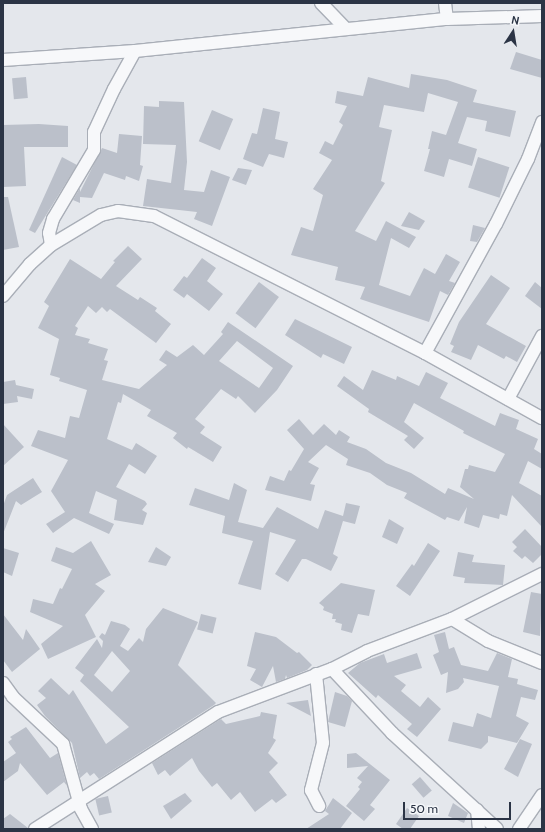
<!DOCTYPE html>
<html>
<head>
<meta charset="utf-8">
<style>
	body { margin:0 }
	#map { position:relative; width:545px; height:832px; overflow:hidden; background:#e4e7ec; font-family:Cabin,sans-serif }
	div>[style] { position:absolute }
	.building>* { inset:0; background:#bbc0ca; transform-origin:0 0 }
	.roads { filter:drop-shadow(1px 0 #a9aeb7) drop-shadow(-1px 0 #a9aeb7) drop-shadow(0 1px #a9aeb7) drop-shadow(0 -1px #a9aeb7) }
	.street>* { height:12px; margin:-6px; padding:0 6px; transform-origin:6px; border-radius:6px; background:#f7f8fa }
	span { translate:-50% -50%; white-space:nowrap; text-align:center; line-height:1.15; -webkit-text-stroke:4px #f4f6f9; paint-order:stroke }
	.frame { position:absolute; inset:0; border:4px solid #2b3445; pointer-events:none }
	.north { position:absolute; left:493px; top:12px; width:40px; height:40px; -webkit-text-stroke:3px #f4f6f9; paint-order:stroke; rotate:12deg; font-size:11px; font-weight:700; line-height:16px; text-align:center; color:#2b3445 }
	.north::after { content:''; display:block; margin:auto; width:14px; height:18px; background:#2b3445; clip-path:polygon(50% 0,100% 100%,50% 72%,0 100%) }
	.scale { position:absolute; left:403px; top:802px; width:108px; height:18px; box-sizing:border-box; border:2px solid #2b3445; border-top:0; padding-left:5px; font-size:12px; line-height:14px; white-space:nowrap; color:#2b3445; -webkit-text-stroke:3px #f4f6f9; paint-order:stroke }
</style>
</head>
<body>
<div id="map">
	<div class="building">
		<i style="clip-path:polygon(516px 52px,542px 60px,542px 78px,510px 69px)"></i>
		<i style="clip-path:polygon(411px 74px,447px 80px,477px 90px,473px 102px,516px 111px,510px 137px,485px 131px,487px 121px,467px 117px,458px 143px,477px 149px,472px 166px,449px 159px,444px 177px,424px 171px,430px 149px,428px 149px,432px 131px,446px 135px,458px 102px,428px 93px,424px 112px,384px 105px,379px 127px,392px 130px,381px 181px,385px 183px,355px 231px,376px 241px,386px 221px,416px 237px,409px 248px,391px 238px,379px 285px,410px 296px,424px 268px,435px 274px,446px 254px,460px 262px,449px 281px,455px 283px,448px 295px,440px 291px,429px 322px,360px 299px,365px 287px,335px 280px,338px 267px,291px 255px,301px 227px,313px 231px,323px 195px,313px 189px,332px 160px,319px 153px,325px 141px,333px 145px,343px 125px,339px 122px,347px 106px,335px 103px,337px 91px,363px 96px,368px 77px,409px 88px)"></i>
		<i style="left:26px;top:77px;width:21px;height:14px;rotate:85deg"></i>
		<i style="clip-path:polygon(159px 101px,184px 102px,187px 162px,184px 190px,204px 192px,211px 170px,230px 177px,212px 226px,194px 219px,197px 212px,143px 206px,147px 179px,171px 183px,176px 145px,143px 144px,144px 106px,159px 107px)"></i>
		<i style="clip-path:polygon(263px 108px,280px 112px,275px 139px,288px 142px,284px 158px,269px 154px,263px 167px,243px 159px,252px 133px,257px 134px)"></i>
		<i style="left:212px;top:110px;width:23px;height:34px;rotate:23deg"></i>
		<i style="clip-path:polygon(39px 124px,68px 126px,68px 147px,24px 147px,26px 186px,3px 187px,3px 125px)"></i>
		<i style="clip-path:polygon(119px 134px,142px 136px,140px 165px,143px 166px,139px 181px,126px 176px,125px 180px,104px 173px,92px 198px,80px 197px,80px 203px,73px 200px,80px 188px,80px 192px,102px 148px,117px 153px)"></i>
		<i style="clip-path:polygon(62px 157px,77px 165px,35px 233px,29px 230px)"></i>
		<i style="left:478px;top:157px;width:33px;height:32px;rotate:18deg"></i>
		<i style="clip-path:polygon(238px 168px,252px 170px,246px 185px,232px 180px)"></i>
		<i style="clip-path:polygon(3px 197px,8px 197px,19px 247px,3px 250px)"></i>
		<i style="clip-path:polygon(409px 212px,425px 221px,419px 230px,401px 226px)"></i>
		<i style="clip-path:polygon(473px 225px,485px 228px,477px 242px,470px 241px)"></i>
		<i style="clip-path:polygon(evenodd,128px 246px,142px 259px,116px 286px,138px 300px,140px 297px,157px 308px,155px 311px,171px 324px,156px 343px,110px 309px,107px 312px,102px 307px,96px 313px,88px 306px,75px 326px,78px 328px,75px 335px,90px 339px,88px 343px,108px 349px,104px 360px,108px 361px,102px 380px,139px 389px,167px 365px,159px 360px,166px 350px,177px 357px,193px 345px,204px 355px,223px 334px,221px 332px,228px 322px,293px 366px,277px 390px,255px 413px,238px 396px,236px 399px,221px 389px,195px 419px,205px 427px,200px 433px,222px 447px,213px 462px,188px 447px,187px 449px,173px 438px,177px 433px,147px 416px,151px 410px,123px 394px,121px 403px,118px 402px,107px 439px,132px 450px,136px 443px,157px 456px,145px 474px,129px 464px,116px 487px,145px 501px,147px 504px,142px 510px,147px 513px,143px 525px,114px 520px,117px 500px,96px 491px,89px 513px,114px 524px,109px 534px,74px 518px,53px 533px,46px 524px,65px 512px,51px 491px,68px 460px,31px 446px,38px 430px,65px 438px,70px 416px,79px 418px,87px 390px,59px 381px,60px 378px,50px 375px,59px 339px,38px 328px,49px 306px,44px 302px,70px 259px,101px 279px,115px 262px,113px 261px,128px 246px,237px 341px,273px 368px,259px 388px,219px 361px,237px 341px)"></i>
		<i style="clip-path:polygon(202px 258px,216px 268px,207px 281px,223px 294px,209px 311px,187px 294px,184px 298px,173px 290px,184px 276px,187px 278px)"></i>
		<i style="clip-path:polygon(491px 275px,510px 288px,486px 324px,526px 346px,517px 362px,506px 356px,504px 359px,478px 345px,471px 360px,451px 352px,454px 346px,450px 344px,459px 322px)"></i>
		<i style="left:259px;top:282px;width:25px;height:39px;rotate:37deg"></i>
		<i style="clip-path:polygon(535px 282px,542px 288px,542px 309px,525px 296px)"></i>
		<i style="clip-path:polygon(295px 319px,352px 347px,344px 364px,323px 354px,321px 358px,285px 335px)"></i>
		<i style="clip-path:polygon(372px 370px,396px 380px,397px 376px,419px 386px,426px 372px,448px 383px,440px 398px,495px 426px,500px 413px,519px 420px,516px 429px,538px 439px,534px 449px,542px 454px,542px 469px,528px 461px,519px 483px,542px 496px,542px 527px,512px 495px,507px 516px,500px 514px,499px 519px,483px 515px,479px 528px,464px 523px,467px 507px,459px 521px,447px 517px,445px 520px,404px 498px,407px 493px,387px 485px,370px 473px,346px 465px,348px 459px,326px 445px,308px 462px,319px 468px,310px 484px,315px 485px,311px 501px,265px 490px,270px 476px,284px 481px,289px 470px,291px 471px,304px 449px,287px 430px,299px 419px,313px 435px,324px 424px,336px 435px,339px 430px,350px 437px,347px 442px,366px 449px,386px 463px,411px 473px,445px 494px,448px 488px,474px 499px,460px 487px,465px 469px,468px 469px,469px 465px,495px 472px,505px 454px,463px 433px,464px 431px,414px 403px,404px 422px,424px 438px,414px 449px,404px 440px,408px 436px,368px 412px,369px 409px,337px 386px,344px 376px,363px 390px)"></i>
		<i style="clip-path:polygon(15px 380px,16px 385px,34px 389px,32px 399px,17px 396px,18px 402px,3px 404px,3px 382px)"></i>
		<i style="clip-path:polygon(3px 424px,24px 447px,3px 466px)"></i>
		<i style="clip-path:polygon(33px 478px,42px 492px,21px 505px,16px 501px,3px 534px,3px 506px,7px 495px)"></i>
		<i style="clip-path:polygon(234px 483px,247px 490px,238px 522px,263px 528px,277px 507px,318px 529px,325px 510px,343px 516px,346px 503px,360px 506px,355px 524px,343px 521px,333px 554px,338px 557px,331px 571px,306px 559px,302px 559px,288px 582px,275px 574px,296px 540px,270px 532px,261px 590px,238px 584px,253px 541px,222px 533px,225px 516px,189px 505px,195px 488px,229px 500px)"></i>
		<i style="clip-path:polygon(389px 519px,404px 528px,397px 544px,382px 537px)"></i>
		<i style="clip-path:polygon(525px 529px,542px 547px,542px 554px,533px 563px,525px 556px,522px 559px,513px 551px,517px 547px,512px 542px)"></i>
		<i style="clip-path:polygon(91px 541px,111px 575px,95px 584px,105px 591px,85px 615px,96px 637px,48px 659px,41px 644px,63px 626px,30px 612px,33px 599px,53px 604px,60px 588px,62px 589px,72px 569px,51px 561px,56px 547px,73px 553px)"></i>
		<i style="clip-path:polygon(428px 543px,440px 551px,410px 596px,396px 586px,412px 564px,414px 566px)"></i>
		<i style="clip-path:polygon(156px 547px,171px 557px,166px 566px,148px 562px)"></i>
		<i style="clip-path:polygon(3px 548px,19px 553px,12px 576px,3px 572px)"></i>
		<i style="clip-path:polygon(458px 552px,474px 555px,472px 562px,505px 565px,503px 585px,464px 583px,465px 578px,453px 576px)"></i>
		<i style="clip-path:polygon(341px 583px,375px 590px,369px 616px,358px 614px,352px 633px,341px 630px,342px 624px,335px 622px,336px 619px,332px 619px,333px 614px,323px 610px,324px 607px,319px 603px)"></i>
		<i style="clip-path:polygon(531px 592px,542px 594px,540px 636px,523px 632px)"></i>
		<i style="clip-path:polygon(evenodd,163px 608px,198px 622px,178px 665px,216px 703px,214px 705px,99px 779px,94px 773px,90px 776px,87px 772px,80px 778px,72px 743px,45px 716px,37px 705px,46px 698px,38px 691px,51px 678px,69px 695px,73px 690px,106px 744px,129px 727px,80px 681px,84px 675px,75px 668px,97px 639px,102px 648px,103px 641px,99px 637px,102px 633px,105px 635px,111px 621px,125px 625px,130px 629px,120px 646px,128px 651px,139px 638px,143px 642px,146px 629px,163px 608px,112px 651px,130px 671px,112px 692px,94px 675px,112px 651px)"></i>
		<i style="clip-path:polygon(3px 614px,23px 640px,26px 629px,40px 649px,12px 672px,3px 660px)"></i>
		<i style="left:201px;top:614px;width:16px;height:16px;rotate:14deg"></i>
		<i style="clip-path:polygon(255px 632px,276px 637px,297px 653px,299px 652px,312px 665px,307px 670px,287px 678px,286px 675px,285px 679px,276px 682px,273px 666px,262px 687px,250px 680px,256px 669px,247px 666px)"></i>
		<i style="clip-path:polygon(445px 632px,449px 649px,454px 647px,461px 665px,488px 671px,497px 653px,512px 659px,508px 677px,518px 679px,517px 684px,538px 690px,535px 700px,521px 697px,516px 716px,529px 723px,517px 743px,488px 736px,488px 742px,481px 749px,448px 741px,453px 722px,473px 727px,477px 713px,491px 718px,499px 686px,463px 678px,464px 682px,458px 689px,446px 693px,448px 672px,441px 675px,433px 655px,439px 652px,434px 635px)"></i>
		<i style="clip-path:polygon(417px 653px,422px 668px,394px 676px,406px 685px,401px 691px,420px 707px,428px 697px,441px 709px,417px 737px,407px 729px,412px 724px,378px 695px,376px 698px,348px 673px,360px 663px,384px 654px,387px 663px)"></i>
		<i style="clip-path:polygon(335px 692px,347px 696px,352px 701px,345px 727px,328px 722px)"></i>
		<i style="clip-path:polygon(308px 700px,311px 716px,286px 703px)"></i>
		<i style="clip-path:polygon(261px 712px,277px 715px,273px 738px,276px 740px,268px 753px,278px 763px,269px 772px,287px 795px,276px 803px,272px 799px,255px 812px,240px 792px,231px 800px,217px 783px,212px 787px,199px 771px,192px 758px,170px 776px,165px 770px,158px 775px,152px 763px,221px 719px,226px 724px,260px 716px)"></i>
		<i style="clip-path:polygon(26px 727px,50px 758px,58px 753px,67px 786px,64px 782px,47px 795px,20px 763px,18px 771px,3px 782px,3px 762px,16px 753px,8px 742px,12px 739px,10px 737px)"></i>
		<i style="clip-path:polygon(520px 739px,532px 744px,518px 777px,504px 769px)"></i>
		<i style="clip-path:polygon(356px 753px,390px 780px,370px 805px,375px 809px,364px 821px,346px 806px,360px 789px,358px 787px,362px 782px,357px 778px,368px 766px,347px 768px,347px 754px)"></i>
		<i style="left:420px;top:777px;width:18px;height:11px;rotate:49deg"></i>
		<i style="clip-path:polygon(185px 793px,192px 801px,171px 819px,163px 806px)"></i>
		<i style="left:108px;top:796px;width:17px;height:13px;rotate:77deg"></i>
		<i style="clip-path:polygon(333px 798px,352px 813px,340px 829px,306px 829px,329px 814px,325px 811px)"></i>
		<i style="clip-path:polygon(453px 803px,468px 813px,464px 823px,448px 816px)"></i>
		<i style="clip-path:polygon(407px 808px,419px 816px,410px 829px,403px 829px,396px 824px)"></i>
		<i style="clip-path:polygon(10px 814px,28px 828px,28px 829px,3px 829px,3px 819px)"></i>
	</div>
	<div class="roads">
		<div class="street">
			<i style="left:321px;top:3px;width:36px;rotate:46deg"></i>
			<i style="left:445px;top:3px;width:16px;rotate:83deg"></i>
			<i style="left:3px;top:60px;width:132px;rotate:-3.9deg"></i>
			<i style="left:135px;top:51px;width:314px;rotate:-5.9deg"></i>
			<i style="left:447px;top:19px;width:95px;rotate:-1.8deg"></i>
			<i style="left:51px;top:245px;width:12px;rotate:-99deg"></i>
			<i style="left:49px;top:233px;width:15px;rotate:-74deg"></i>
			<i style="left:53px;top:219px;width:80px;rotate:-59.3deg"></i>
			<i style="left:94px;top:150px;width:18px;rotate:-90deg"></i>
			<i style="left:94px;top:132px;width:47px;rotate:-65.1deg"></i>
			<i style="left:114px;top:89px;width:43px;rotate:-61.1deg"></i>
			<i style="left:3px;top:296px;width:42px;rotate:-49.8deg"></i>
			<i style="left:30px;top:264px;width:28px;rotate:-42deg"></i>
			<i style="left:51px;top:245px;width:58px;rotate:-31deg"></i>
			<i style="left:101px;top:215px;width:17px;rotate:-13deg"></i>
			<i style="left:118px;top:211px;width:36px;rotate:8deg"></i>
			<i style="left:154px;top:216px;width:304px;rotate:26.8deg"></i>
			<i style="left:425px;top:353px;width:134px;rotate:29.1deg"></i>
			<i style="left:425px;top:353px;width:147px;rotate:-61.2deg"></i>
			<i style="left:496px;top:224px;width:72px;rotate:-63.8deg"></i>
			<i style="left:528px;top:159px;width:40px;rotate:-69deg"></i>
			<i style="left:508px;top:399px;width:72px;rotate:-61.6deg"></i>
			<i style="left:452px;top:619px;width:42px;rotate:31.4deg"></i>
			<i style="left:488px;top:641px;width:58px;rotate:22.2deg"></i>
			<i style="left:332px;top:669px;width:88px;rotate:46.8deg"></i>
			<i style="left:392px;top:733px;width:142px;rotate:42.4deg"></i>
			<i style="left:316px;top:674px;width:69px;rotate:84.2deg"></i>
			<i style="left:323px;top:743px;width:49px;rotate:104.3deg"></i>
			<i style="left:311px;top:790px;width:18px;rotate:63deg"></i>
			<i style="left:3px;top:683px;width:17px;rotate:54deg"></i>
			<i style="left:13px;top:697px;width:69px;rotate:43.2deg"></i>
			<i style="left:63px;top:744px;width:67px;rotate:74.5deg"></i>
			<i style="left:81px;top:809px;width:23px;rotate:61deg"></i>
			<i style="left:477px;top:810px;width:19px;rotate:84deg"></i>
			<i style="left:35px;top:829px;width:217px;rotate:-32.6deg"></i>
			<i style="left:218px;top:712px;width:122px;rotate:-20.7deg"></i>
			<i style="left:332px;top:669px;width:39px;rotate:-27deg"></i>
			<i style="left:367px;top:651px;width:91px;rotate:-20.6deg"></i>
			<i style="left:452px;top:619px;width:101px;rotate:-26.6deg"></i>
			<i style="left:519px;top:829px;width:41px;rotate:-55.9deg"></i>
		</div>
	</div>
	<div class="frame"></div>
	<div class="north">N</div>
	<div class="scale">50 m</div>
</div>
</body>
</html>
